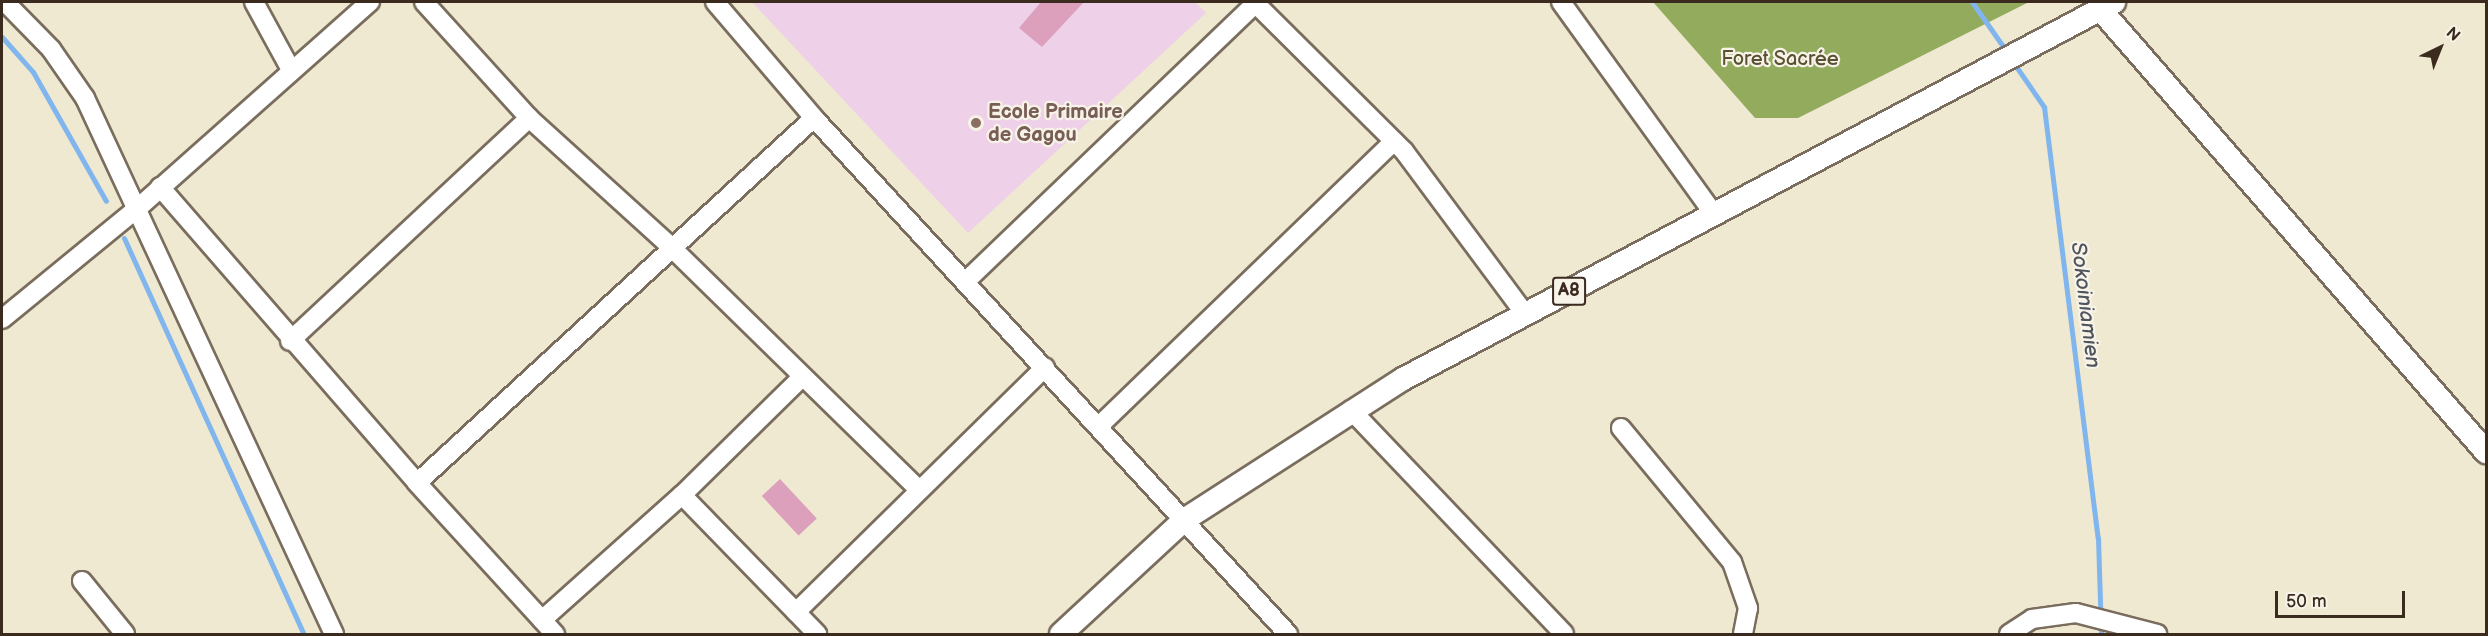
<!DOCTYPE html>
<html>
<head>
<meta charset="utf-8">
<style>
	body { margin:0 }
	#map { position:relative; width:2488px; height:636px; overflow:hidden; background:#efe9d1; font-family:"Balsamiq Sans",sans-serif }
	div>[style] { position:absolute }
	.built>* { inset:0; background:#eed0e8 }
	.forest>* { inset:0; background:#92ab5c }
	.stream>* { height:5px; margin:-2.5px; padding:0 2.5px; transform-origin:2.5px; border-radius:2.5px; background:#81b5ee }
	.building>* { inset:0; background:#dca0bc; transform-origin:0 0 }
	.roads { filter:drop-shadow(2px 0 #7a6d5d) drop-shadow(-2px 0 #7a6d5d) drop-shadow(0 2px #7a6d5d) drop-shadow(0 -2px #7a6d5d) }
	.minor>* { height:18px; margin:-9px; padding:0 9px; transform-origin:9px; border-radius:9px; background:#fff }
	.major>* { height:22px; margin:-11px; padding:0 11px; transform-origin:11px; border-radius:11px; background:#fff }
	.dots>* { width:16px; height:16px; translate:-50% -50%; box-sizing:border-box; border:3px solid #f7f3e8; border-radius:50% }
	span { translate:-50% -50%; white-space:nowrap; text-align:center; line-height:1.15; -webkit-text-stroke:4.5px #f7f3e8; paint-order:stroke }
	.shield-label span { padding:2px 4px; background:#f7f3e8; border:2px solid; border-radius:4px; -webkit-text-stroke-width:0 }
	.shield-label { font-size:18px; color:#3b2a1e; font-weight:700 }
	.park-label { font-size:20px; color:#5a5130 }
	.education-label { font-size:20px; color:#785e54; font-weight:700 }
	.left { translate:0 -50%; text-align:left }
	.water-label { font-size:21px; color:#50545c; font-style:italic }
	.frame { position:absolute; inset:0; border:3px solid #3b2a1e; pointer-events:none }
	.north { position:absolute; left:2410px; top:18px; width:60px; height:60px; -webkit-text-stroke:4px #f7f3e8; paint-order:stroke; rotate:43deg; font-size:16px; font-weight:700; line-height:24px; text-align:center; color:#3b2a1e }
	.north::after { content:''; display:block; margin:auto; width:21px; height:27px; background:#3b2a1e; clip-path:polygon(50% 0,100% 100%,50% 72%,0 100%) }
	.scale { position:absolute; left:2275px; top:591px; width:130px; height:27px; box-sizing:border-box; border:3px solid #3b2a1e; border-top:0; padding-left:8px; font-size:18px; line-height:21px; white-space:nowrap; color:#3b2a1e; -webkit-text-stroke:4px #f7f3e8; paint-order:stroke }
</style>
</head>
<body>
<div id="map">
	<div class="built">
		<i style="clip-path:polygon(752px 2px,1195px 2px,1206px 13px,968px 233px)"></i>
	</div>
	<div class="forest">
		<i style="clip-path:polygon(1653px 2px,2029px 2px,1798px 118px,1755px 118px)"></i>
	</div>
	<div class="stream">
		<i style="left:1972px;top:2px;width:61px;rotate:55deg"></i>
		<i style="left:2px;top:37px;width:47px;rotate:48.5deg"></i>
		<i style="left:33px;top:72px;width:148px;rotate:60.5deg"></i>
		<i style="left:2013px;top:62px;width:55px;rotate:55.4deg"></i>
		<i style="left:2044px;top:107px;width:434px;rotate:82.9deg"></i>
		<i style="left:2098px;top:538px;width:96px;rotate:88.2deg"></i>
		<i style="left:124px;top:238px;width:435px;rotate:65.6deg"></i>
	</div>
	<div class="building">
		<i style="clip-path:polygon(1041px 2px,1084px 2px,1042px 47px,1019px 28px)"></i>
		<i style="left:780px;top:479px;width:54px;height:25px;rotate:47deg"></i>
	</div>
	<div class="roads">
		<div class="minor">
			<i style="left:5px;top:2px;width:66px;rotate:45.6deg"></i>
			<i style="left:51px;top:49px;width:60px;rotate:55.2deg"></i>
			<i style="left:85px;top:98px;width:591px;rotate:65.08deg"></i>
			<i style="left:254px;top:2px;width:75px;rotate:61.4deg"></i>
			<i style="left:424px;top:2px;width:156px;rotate:47.8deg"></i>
			<i style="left:529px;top:118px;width:189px;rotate:42.2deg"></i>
			<i style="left:669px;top:245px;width:350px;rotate:44.4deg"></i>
			<i style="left:715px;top:2px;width:153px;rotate:49.5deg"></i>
			<i style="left:814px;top:118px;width:701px;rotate:47.43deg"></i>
			<i style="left:1254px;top:2px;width:211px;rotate:44.8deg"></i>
			<i style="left:1404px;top:151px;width:203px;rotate:53.4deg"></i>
			<i style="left:1561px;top:2px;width:261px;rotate:54.2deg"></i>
			<i style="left:160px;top:187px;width:392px;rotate:49deg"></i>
			<i style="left:417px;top:483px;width:539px;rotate:-42.6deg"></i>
			<i style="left:965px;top:282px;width:403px;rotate:-43.8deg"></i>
			<i style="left:2px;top:319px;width:177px;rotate:-39.3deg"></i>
			<i style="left:139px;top:207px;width:309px;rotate:-41.6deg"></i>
			<i style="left:290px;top:341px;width:327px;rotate:-43deg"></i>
			<i style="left:1351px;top:410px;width:309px;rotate:46.4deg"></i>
			<i style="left:1099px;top:426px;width:410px;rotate:-44deg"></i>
			<i style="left:1621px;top:428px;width:174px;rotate:50.4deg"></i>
			<i style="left:1732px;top:562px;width:49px;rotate:70.8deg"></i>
			<i style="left:1748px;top:608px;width:26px;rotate:101deg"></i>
			<i style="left:417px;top:483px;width:205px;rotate:47.6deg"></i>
			<i style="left:682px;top:495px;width:194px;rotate:45.8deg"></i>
			<i style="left:82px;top:581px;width:68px;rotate:50.9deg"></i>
			<i style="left:796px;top:612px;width:349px;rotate:-44.5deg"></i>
			<i style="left:542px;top:620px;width:188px;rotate:-41.8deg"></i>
			<i style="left:682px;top:495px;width:167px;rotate:-44.5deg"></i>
			<i style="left:2009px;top:634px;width:27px;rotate:-33deg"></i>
			<i style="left:2032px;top:619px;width:44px;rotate:-7.8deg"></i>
			<i style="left:2076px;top:613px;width:84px;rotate:14.5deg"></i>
		</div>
		<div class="major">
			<i style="left:2100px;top:9px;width:588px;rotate:48.93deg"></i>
			<i style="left:1061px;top:634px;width:168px;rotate:-42.8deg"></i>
			<i style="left:1184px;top:520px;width:260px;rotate:-32.8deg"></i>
			<i style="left:1403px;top:379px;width:805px;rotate:-27.93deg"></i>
		</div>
	</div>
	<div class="dots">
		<i style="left:976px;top:123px;background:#8d6e63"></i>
	</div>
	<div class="shield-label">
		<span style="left:1569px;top:291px">A8</span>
	</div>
	<div class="park-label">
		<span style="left:1780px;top:59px">Foret Sacrée</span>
	</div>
	<div class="education-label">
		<span class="left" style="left:988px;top:124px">Ecole Primaire<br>de Gagou</span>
	</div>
	<div class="water-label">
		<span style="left:2085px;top:305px;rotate:83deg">Sokoiniamien</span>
	</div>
	<div class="frame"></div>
	<div class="north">N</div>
	<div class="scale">50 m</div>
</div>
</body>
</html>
